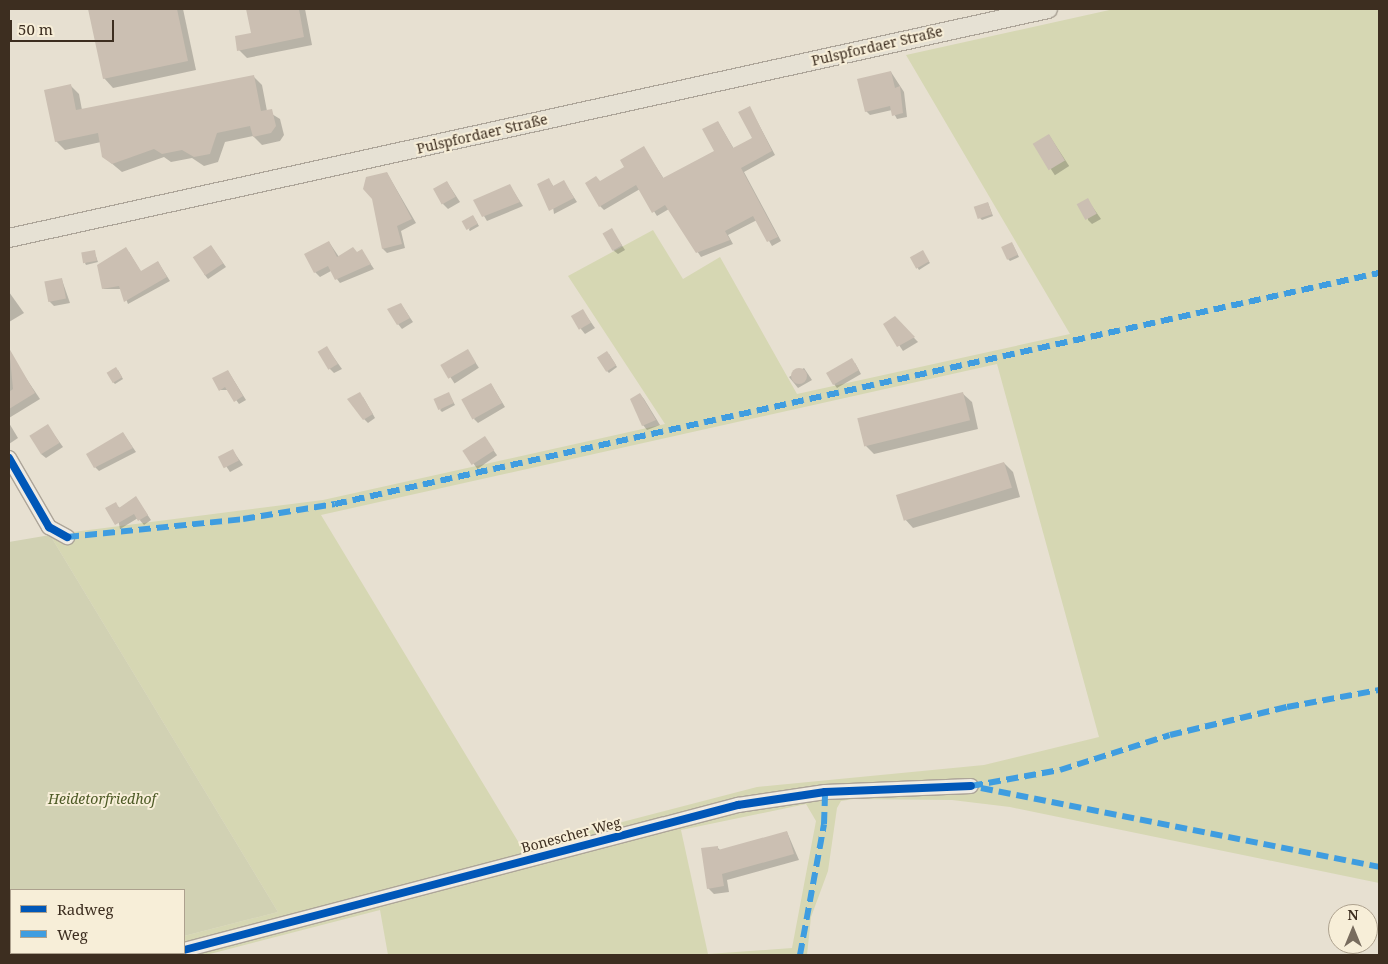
<!DOCTYPE html>
<html>
<head>
<meta charset="utf-8">
<style>
	body { margin:0 }
	#map { position:relative; width:1388px; height:964px; overflow:hidden; background:#e7e0d1; font-family:"Noto Serif",serif }
	div>[style] { position:absolute }
	.green>* { inset:0; background:#d6d7b3 }
	.cemetery>* { inset:0; background:#d1d1b3 }
	.shadow>* { inset:0; background:#0003; transform-origin:0 0 }
	.building>* { inset:0; background:#cbbfb2; transform-origin:0 0 }
	.round { border-radius:50% }
	.roads { filter:drop-shadow(1px 0 #ada599) drop-shadow(-1px 0 #ada599) drop-shadow(0 1px #ada599) drop-shadow(0 -1px #ada599) }
	.minor>* { height:14px; margin:-7px; padding:0 7px; transform-origin:7px; border-radius:7px; background:#efebe3 }
	.major>* { height:18px; margin:-9px; padding:0 9px; transform-origin:9px; border-radius:9px; background:#e6e1d4 }
	.quiet>* { height:6px; margin-top:-3px; transform-origin:0; background:repeating-linear-gradient(90deg,#3f9de0 0 12px,transparent 0 18px) }
	.cycleway>* { height:8px; margin:-4px; padding:0 4px; transform-origin:4px; border-radius:4px; background:#0057b8 }
	span { translate:-50% -50%; white-space:nowrap; text-align:center; line-height:1.15; -webkit-text-stroke:4px #f7eed8; paint-order:stroke }
	.street-label { font-size:14px; color:#3d2e20 }
	.park-label { font-size:14px; color:#4d5a26; font-style:italic }
	.frame { position:absolute; inset:0; border:10px solid #3d2e20; pointer-events:none }
	.legend { position:absolute; left:10px; top:889px; width:175px; height:65px; box-sizing:border-box; background:#f7eed8; border:1px solid #ada18e; margin:0; padding:6px 9px; list-style:none; font-size:15px; color:#3d2e20 }
	.legend li { display:flex; align-items:center; gap:10px; height:25px }
	.legend b { width:25px; border:1px solid #ada18e }
	.north { position:absolute; left:1328px; top:904px; width:50px; height:50px; box-sizing:border-box; background:#f7eed8; border:1px solid #ada18e; border-radius:50%; rotate:0deg; font-size:14px; font-weight:700; line-height:20px; text-align:center; color:#3d2e20 }
	.north::after { content:''; display:block; margin:auto; width:18px; height:22px; background:#786c5e; clip-path:polygon(50% 0,100% 100%,50% 72%,0 100%) }
	.scale { position:absolute; left:10px; top:20px; width:104px; height:22px; box-sizing:border-box; border:2px solid #3d2e20; border-top:0; padding-left:6px; font-size:15px; line-height:18px; white-space:nowrap; color:#3d2e20; -webkit-text-stroke:4px #f7eed8; paint-order:stroke }
</style>
</head>
<body>
<div id="map">
	<div class="green">
		<i style="clip-path:polygon(evenodd,1114px 9px,1379px 9px,1379px 883px,1010px 807px,952px 800px,854px 799px,841px 801px,837px 808px,828px 871px,811px 917px,807px 955px,388px 955px,380px 910px,206px 955px,108px 955px,184px 953px,184px 936px,278px 912px,50px 535px,323px 500px,665px 424px,568px 276px,653px 230px,683px 279px,720px 257px,797px 394px,1070px 334px,906px 55px,1114px 9px,997px 364px,1099px 737px,984px 765px,757px 787px,522px 848px,321px 515px,997px 364px,1114px 9px,806px 804px,816px 821px,792px 948px,708px 954px,681px 830px,806px 804px)"></i>
	</div>
	<div class="cemetery">
		<i style="clip-path:polygon(50px 535px,278px 912px,184px 936px,184px 890px,11px 890px,11px 953px,118px 953px,9px 955px,9px 542px)"></i>
	</div>
	<div class="shadow">
		<i style="clip-path:polygon(89px 9px,183px 9px,196px 70px,113px 88px,104px 78px)"></i>
		<i style="clip-path:polygon(248px 9px,305px 9px,312px 45px,247px 58px,239px 50px,253px 34px)"></i>
		<i style="clip-path:polygon(891px 72px,904px 92px,907px 117px,897px 119px,892px 110px,870px 115px,866px 111px)"></i>
		<i style="clip-path:polygon(253px 76px,262px 85px,267px 111px,280px 119px,284px 135px,280px 141px,262px 145px,253px 136px,225px 142px,218px 162px,204px 166px,192px 158px,171px 162px,164px 157px,122px 172px,104px 157px,101px 142px,65px 150px,56px 141px,70px 85px,79px 94px,82px 110px)"></i>
		<i style="clip-path:polygon(750px 108px,775px 155px,744px 172px,781px 241px,772px 246px,757px 220px,728px 235px,733px 244px,701px 257px,669px 209px,657px 216px,640px 189px,604px 210px,600px 206px,601px 182px,626px 168px,644px 148px,664px 179px,716px 152px,718px 122px,734px 149px,753px 138px)"></i>
		<i style="left:1049px;top:135px;width:37px;height:17px;rotate:57deg"></i>
		<i style="clip-path:polygon(387px 173px,416px 223px,401px 231px,405px 248px,387px 253px,383px 249px)"></i>
		<i style="clip-path:polygon(549px 180px,554px 187px,564px 182px,577px 202px,554px 214px)"></i>
		<i style="clip-path:polygon(447px 182px,460px 202px,448px 209px,443px 204px)"></i>
		<i style="clip-path:polygon(510px 186px,523px 206px,487px 221px,475px 201px)"></i>
		<i style="clip-path:polygon(1087px 199px,1101px 219px,1092px 224px,1088px 220px)"></i>
		<i style="clip-path:polygon(988px 203px,993px 216px,982px 220px,980px 218px)"></i>
		<i style="clip-path:polygon(473px 216px,479px 226px,470px 231px,469px 230px)"></i>
		<i style="clip-path:polygon(612px 230px,625px 250px,618px 254px,613px 250px)"></i>
		<i style="clip-path:polygon(329px 242px,339px 257px,362px 251px,374px 269px,340px 283px,331px 271px,320px 277px,315px 272px)"></i>
		<i style="clip-path:polygon(1013px 245px,1019px 257px,1010px 261px,1008px 259px)"></i>
		<i style="clip-path:polygon(211px 246px,226px 267px,208px 279px,204px 274px)"></i>
		<i style="clip-path:polygon(94px 251px,98px 262px,86px 265px,85px 263px)"></i>
		<i style="clip-path:polygon(129px 252px,141px 272px,158px 262px,170px 281px,128px 304px,122px 289px,103px 289px)"></i>
		<i style="clip-path:polygon(924px 254px,930px 263px,919px 270px,912px 259px)"></i>
		<i style="clip-path:polygon(62px 280px,70px 303px,54px 306px,49px 301px)"></i>
		<i style="clip-path:polygon(9px 292px,24px 313px,9px 322px)"></i>
		<i style="clip-path:polygon(401px 304px,413px 322px,402px 329px,398px 324px)"></i>
		<i style="clip-path:polygon(583px 311px,595px 328px,585px 334px,581px 329px)"></i>
		<i style="clip-path:polygon(895px 318px,918px 342px,903px 351px,885px 324px)"></i>
		<i style="clip-path:polygon(327px 348px,342px 369px,334px 373px,330px 369px)"></i>
		<i style="left:468px;top:351px;width:20px;height:29px;rotate:57deg"></i>
		<i style="clip-path:polygon(9px 353px,40px 399px,9px 418px)"></i>
		<i style="clip-path:polygon(609px 354px,617px 367px,609px 373px,607px 371px)"></i>
		<i style="clip-path:polygon(855px 363px,861px 374px,837px 388px,834px 384px)"></i>
		<i style="clip-path:polygon(804px 368px,812px 380px,798px 388px,789px 377px)"></i>
		<i style="clip-path:polygon(118px 370px,123px 379px,115px 384px,113px 382px)"></i>
		<i style="clip-path:polygon(228px 371px,246px 400px,239px 404px,229px 390px,220px 390px)"></i>
		<i style="clip-path:polygon(491px 384px,505px 407px,478px 423px,474px 419px)"></i>
		<i style="clip-path:polygon(962px 393px,972px 402px,978px 429px,874px 454px,865px 445px)"></i>
		<i style="clip-path:polygon(640px 394px,644px 399px,660px 425px,647px 430px,643px 425px)"></i>
		<i style="clip-path:polygon(450px 396px,455px 405px,442px 412px,440px 410px)"></i>
		<i style="clip-path:polygon(363px 397px,375px 418px,368px 423px,364px 419px)"></i>
		<i style="clip-path:polygon(9px 423px,18px 438px,9px 444px)"></i>
		<i style="clip-path:polygon(48px 426px,63px 447px,46px 458px,41px 454px)"></i>
		<i style="clip-path:polygon(123px 433px,136px 452px,99px 471px,95px 467px)"></i>
		<i style="left:485px;top:438px;width:21px;height:24px;rotate:55deg"></i>
		<i style="clip-path:polygon(233px 451px,243px 465px,230px 472px,220px 457px)"></i>
		<i style="clip-path:polygon(1004px 463px,1013px 472px,1020px 497px,913px 528px,904px 518px)"></i>
		<i style="clip-path:polygon(136px 498px,151px 520px,144px 525px,138px 518px,120px 529px,115px 504px,120px 508px)"></i>
		<i style="clip-path:polygon(787px 832px,799px 860px,727px 880px,729px 892px,714px 894px,708px 888px,717px 847px,721px 851px)"></i>
	</div>
	<div class="building">
		<i style="clip-path:polygon(88px 9px,177px 9px,188px 61px,103px 79px)"></i>
		<i style="clip-path:polygon(246px 9px,299px 9px,304px 37px,237px 51px,235px 36px,251px 33px)"></i>
		<i style="clip-path:polygon(891px 71px,895px 88px,900px 86px,903px 113px,892px 116px,890px 106px,865px 112px,857px 79px)"></i>
		<i style="clip-path:polygon(254px 75px,261px 111px,272px 109px,276px 126px,271px 133px,253px 137px,250px 126px,217px 133px,210px 154px,194px 157px,182px 150px,162px 154px,154px 149px,112px 164px,102px 157px,98px 133px,55px 142px,44px 90px,71px 84px,76px 110px)"></i>
		<i style="clip-path:polygon(750px 106px,772px 151px,741px 168px,778px 237px,767px 242px,753px 216px,725px 231px,730px 240px,696px 253px,665px 205px,652px 213px,636px 185px,599px 207px,585px 183px,596px 176px,600px 181px,624px 167px,620px 160px,644px 146px,663px 178px,714px 151px,702px 129px,718px 121px,733px 148px,752px 138px,738px 112px)"></i>
		<i style="left:1049px;top:134px;width:31px;height:19px;rotate:59deg"></i>
		<i style="clip-path:polygon(387px 172px,412px 219px,397px 226px,402px 244px,382px 249px,372px 199px,363px 189px,366px 177px)"></i>
		<i style="clip-path:polygon(549px 178px,553px 186px,564px 180px,574px 198px,549px 211px,537px 184px)"></i>
		<i style="left:447px;top:181px;width:18px;height:16px;rotate:61deg"></i>
		<i style="clip-path:polygon(510px 184px,520px 202px,482px 217px,473px 200px)"></i>
		<i style="left:1088px;top:198px;width:18px;height:13px;rotate:61deg"></i>
		<i style="left:988px;top:202px;width:13px;height:15px;rotate:72deg"></i>
		<i style="left:473px;top:215px;width:10px;height:13px;rotate:61deg"></i>
		<i style="left:612px;top:228px;width:20px;height:11px;rotate:60deg"></i>
		<i style="clip-path:polygon(329px 241px,337px 257px,353px 247px,357px 252px,362px 249px,371px 264px,335px 280px,328px 266px,314px 273px,304px 254px)"></i>
		<i style="left:1012px;top:242px;width:14px;height:12px;rotate:65deg"></i>
		<i style="left:211px;top:245px;width:22px;height:22px;rotate:56deg"></i>
		<i style="clip-path:polygon(126px 247px,141px 271px,158px 261px,167px 277px,124px 302px,119px 286px,102px 289px,97px 265px)"></i>
		<i style="left:95px;top:250px;width:11px;height:14px;rotate:80deg"></i>
		<i style="left:923px;top:250px;width:13px;height:15px;rotate:61deg"></i>
		<i style="left:62px;top:278px;width:21px;height:18px;rotate:79deg"></i>
		<i style="clip-path:polygon(401px 303px,410px 318px,397px 325px,387px 309px)"></i>
		<i style="left:583px;top:309px;width:16px;height:14px;rotate:60deg"></i>
		<i style="clip-path:polygon(895px 316px,915px 337px,897px 347px,883px 324px)"></i>
		<i style="left:327px;top:346px;width:21px;height:11px;rotate:59deg"></i>
		<i style="clip-path:polygon(9px 348px,35px 393px,9px 409px,9px 392px,13px 389px)"></i>
		<i style="left:468px;top:349px;width:16px;height:32px;rotate:60deg"></i>
		<i style="left:607px;top:351px;width:17px;height:12px;rotate:57deg"></i>
		<i style="left:852px;top:358px;width:14px;height:30px;rotate:60deg"></i>
		<i style="left:116px;top:367px;width:12px;height:11px;rotate:59deg"></i>
		<i class="round" style="left:791px;top:368px;width:16px;height:16px"></i>
		<i style="clip-path:polygon(228px 370px,243px 396px,234px 402px,225px 387px,219px 391px,212px 378px)"></i>
		<i style="left:491px;top:383px;width:23px;height:34px;rotate:61deg"></i>
		<i style="clip-path:polygon(360px 392px,373px 414px,363px 420px,347px 399px)"></i>
		<i style="left:449px;top:392px;width:12px;height:17px;rotate:66deg"></i>
		<i style="left:963px;top:392px;width:29px;height:109px;rotate:76deg"></i>
		<i style="clip-path:polygon(640px 393px,656px 420px,642px 426px,630px 399px)"></i>
		<i style="left:48px;top:424px;width:22px;height:22px;rotate:58deg"></i>
		<i style="clip-path:polygon(123px 432px,133px 448px,94px 468px,86px 454px)"></i>
		<i style="left:485px;top:436px;width:17px;height:27px;rotate:57deg"></i>
		<i style="left:233px;top:449px;width:13px;height:17px;rotate:63deg"></i>
		<i style="left:1004px;top:462px;width:27px;height:113px;rotate:73deg"></i>
		<i style="clip-path:polygon(136px 496px,148px 515px,138px 521px,134px 514px,115px 525px,105px 508px,116px 502px,119px 508px)"></i>
		<i style="clip-path:polygon(787px 831px,794px 854px,722px 874px,724px 886px,707px 889px,701px 848px,718px 846px,718px 850px)"></i>
	</div>
	<div class="roads">
		<div class="minor">
			<i style="left:9px;top:458px;width:80px;rotate:59.9deg"></i>
			<i style="left:49px;top:527px;width:21px;rotate:29deg"></i>
			<i style="left:184px;top:950px;width:573px;rotate:-14.67deg"></i>
			<i style="left:738px;top:805px;width:88px;rotate:-8.5deg"></i>
			<i style="left:825px;top:792px;width:146px;rotate:-2.4deg"></i>
			<i style="left:161px;top:955px;width:10px;rotate:-11deg"></i>
		</div>
		<div class="major">
			<i style="left:9px;top:238px;width:1064px;rotate:-12.43deg"></i>
		</div>
	</div>
	<div class="quiet">
		<i style="left:67px;top:537px;width:177px;rotate:-5.8deg"></i>
		<i style="left:243px;top:519px;width:93px;rotate:-9.3deg"></i>
		<i style="left:335px;top:504px;width:1069px;rotate:-12.48deg"></i>
		<i style="left:971px;top:786px;width:90px;rotate:-10.2deg"></i>
		<i style="left:1060px;top:770px;width:115px;rotate:-17.7deg"></i>
		<i style="left:1170px;top:735px;width:120px;rotate:-13.5deg"></i>
		<i style="left:1287px;top:707px;width:94px;rotate:-10.5deg"></i>
		<i style="left:981px;top:788px;width:406px;rotate:11.2deg"></i>
		<i style="left:800px;top:955px;width:133px;rotate:-79.6deg"></i>
		<i style="left:824px;top:824px;width:32px;rotate:-88deg"></i>
	</div>
	<div class="cycleway">
		<i style="left:9px;top:458px;width:80px;rotate:59.9deg"></i>
		<i style="left:49px;top:527px;width:21px;rotate:29deg"></i>
		<i style="left:184px;top:950px;width:573px;rotate:-14.67deg"></i>
		<i style="left:738px;top:805px;width:88px;rotate:-8.5deg"></i>
		<i style="left:825px;top:792px;width:146px;rotate:-2.4deg"></i>
	</div>
	<div class="street-label">
		<span style="left:877px;top:46px;rotate:-13deg">Pulspfordaer Straße</span>
		<span style="left:482px;top:134px;rotate:-13deg">Pulspfordaer Straße</span>
		<span style="left:571px;top:835px;rotate:-15deg">Bonescher Weg</span>
	</div>
	<div class="park-label">
		<span style="left:102px;top:799px">Heidetorfriedhof</span>
	</div>
	<div class="frame"></div>
	<ul class="legend">
	<li><b style="height:6px;background:#0057b8"></b>Radweg</li>
	<li><b style="height:6px;background:#3f9de0"></b>Weg</li>
	</ul>
	<div class="north">N</div>
	<div class="scale">50 m</div>
</div>
</body>
</html>
